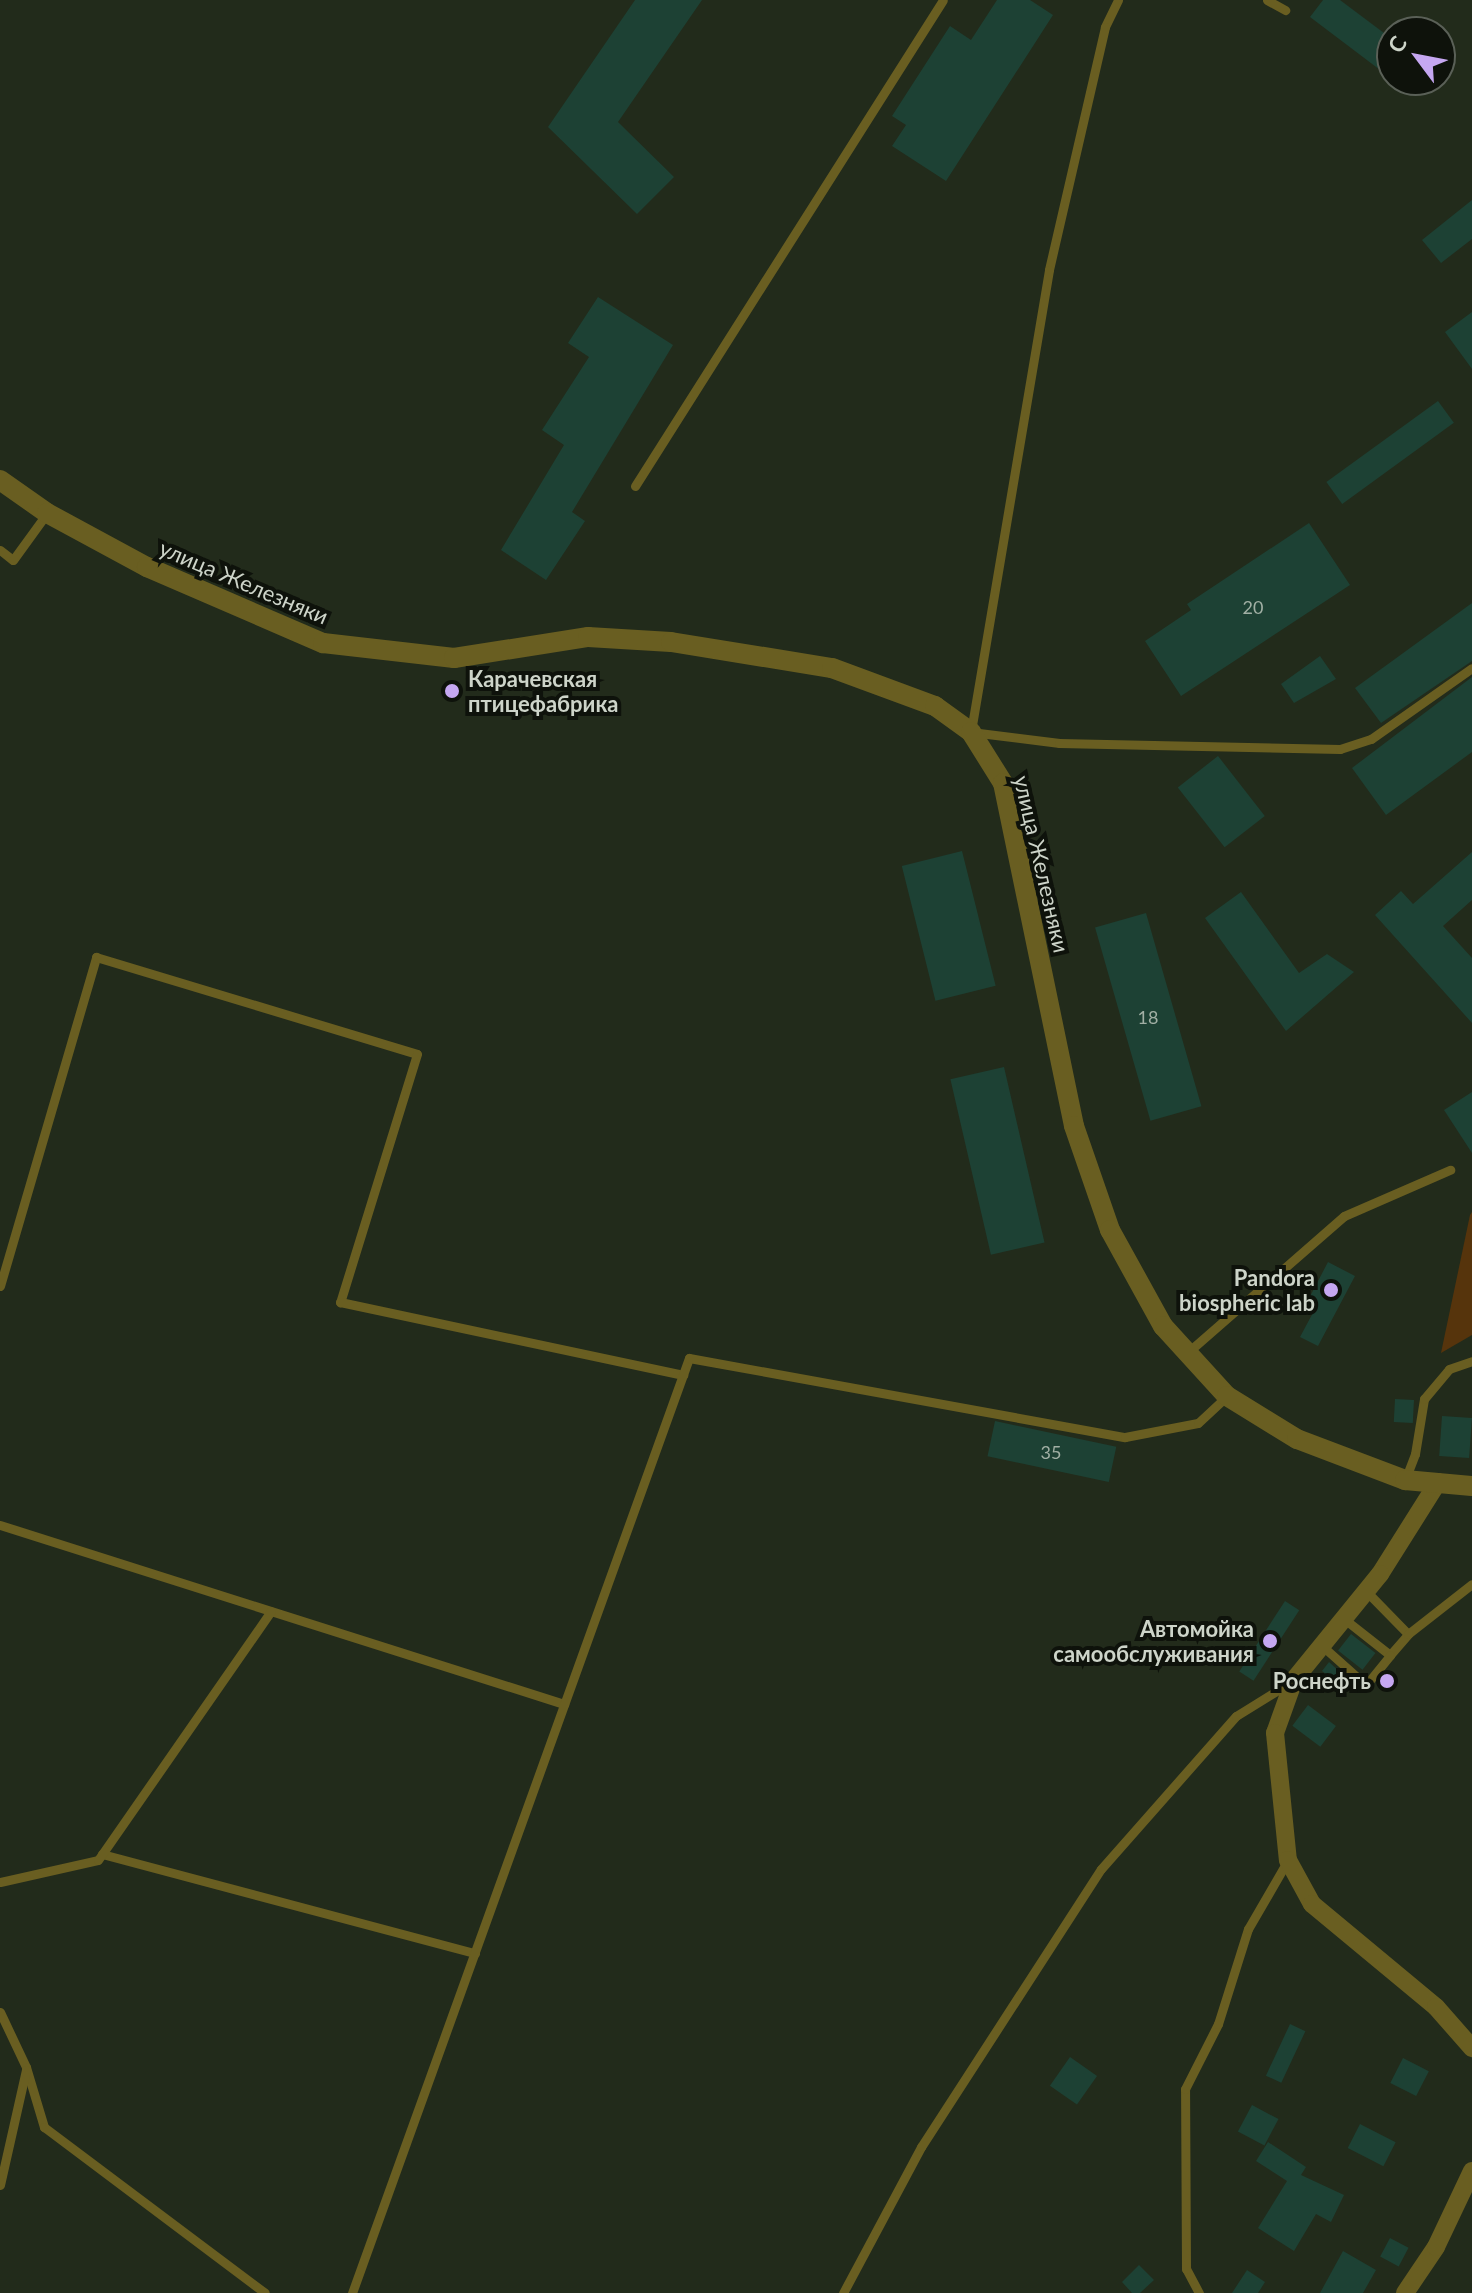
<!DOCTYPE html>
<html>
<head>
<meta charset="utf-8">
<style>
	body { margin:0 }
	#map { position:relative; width:1472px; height:2293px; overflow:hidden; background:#222b1b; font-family:Lato,sans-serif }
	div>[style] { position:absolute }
	.green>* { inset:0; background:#56340c }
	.building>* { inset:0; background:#1d4134; transform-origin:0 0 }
	.service>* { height:9px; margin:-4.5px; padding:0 4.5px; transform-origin:4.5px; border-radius:4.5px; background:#695e21 }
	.minor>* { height:18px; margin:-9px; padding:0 9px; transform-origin:9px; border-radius:9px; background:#695e21 }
	.tertiary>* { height:20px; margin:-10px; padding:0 10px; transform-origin:10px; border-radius:10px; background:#695e21 }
	.dots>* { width:22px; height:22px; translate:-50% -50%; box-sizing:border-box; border:4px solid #0e120b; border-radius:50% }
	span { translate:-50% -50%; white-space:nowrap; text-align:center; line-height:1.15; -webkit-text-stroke:8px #0e120b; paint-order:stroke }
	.number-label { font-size:18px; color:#a1afa4 }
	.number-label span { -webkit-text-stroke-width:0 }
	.street-label { font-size:22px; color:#cdd4c9 }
	.poi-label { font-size:22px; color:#cdd4c9; font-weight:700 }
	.left { translate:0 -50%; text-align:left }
	.right { translate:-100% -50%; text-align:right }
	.north { position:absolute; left:1376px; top:16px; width:80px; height:80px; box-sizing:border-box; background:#0e120b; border:2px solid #5a6057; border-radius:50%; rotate:302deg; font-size:22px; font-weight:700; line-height:32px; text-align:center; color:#cdd4c9 }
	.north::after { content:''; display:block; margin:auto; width:28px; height:36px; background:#c5a7f1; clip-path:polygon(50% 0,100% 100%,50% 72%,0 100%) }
</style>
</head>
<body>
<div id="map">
	<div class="green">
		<i style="clip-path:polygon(1472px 1212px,1472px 1335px,1441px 1353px,1470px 1215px)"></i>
	</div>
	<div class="building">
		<i style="clip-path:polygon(635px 0,702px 0,618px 122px,674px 177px,637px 214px,548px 127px)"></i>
		<i style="clip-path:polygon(997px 0,1030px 0,1053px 15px,946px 181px,892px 146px,906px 125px,892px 116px,950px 26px,971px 40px)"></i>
		<i style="clip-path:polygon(1323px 0,1340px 0,1392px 39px,1392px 79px,1310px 17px)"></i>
		<i style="clip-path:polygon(1472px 200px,1472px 239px,1441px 263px,1422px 240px)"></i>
		<i style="clip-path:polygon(598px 297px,673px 345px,572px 512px,585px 521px,546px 580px,501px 550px,564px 445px,542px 430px,589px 357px,568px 343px)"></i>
		<i style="clip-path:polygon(1472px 312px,1472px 369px,1445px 332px)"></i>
		<i style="left:1438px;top:401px;width:27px;height:138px;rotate:54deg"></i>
		<i style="clip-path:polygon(1309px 523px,1350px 585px,1181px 696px,1145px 641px,1191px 610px,1187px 604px)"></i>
		<i style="clip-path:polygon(1472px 603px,1472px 661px,1381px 723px,1355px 688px)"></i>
		<i style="clip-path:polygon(1320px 656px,1336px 679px,1294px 703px,1281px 684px)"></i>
		<i style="clip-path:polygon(1472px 677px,1472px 752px,1386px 815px,1352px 768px)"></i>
		<i style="left:1218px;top:756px;width:76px;height:51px;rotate:52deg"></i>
		<i style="left:962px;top:851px;width:139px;height:62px;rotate:76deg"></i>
		<i style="clip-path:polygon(1472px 852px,1472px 900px,1443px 926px,1472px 958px,1472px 1023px,1375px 915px,1401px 891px,1413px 904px)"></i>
		<i style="clip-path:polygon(1241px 892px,1299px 973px,1327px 954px,1354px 972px,1286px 1031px,1205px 918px)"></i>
		<i style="left:1146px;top:913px;width:201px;height:53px;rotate:74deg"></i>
		<i style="left:1004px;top:1067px;width:180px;height:55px;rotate:77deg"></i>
		<i style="clip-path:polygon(1472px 1092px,1472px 1153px,1444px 1110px)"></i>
		<i style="clip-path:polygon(1328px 1262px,1355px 1276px,1318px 1346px,1300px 1337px,1315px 1309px,1306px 1304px)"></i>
		<i style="left:1395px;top:1399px;width:19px;height:23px;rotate:3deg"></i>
		<i style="left:1442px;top:1416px;width:30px;height:40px;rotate:4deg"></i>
		<i style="left:995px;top:1421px;width:124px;height:36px;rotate:12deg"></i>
		<i style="left:1285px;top:1601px;width:17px;height:84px;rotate:33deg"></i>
		<i style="left:1351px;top:1634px;width:31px;height:21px;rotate:38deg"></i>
		<i style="clip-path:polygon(1329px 1662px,1351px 1682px,1345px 1689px,1322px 1671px)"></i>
		<i style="left:1308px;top:1705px;width:35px;height:26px;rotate:37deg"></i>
		<i style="left:1290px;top:2024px;width:17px;height:57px;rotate:25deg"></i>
		<i style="left:1070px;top:2057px;width:33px;height:35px;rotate:35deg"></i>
		<i style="left:1403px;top:2058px;width:29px;height:28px;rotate:27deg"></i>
		<i style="left:1252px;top:2105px;width:30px;height:30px;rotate:28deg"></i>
		<i style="left:1360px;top:2124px;width:40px;height:27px;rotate:27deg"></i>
		<i style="clip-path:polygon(1268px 2142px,1306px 2167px,1301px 2175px,1344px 2195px,1331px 2222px,1316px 2214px,1294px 2251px,1258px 2228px,1287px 2181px,1256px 2161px)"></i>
		<i style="left:1390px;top:2238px;width:21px;height:21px;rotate:28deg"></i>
		<i style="clip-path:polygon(1343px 2251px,1376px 2270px,1363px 2293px,1320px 2293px)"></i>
		<i style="clip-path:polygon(1139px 2265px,1154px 2280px,1140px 2293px,1132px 2293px,1122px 2282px)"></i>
		<i style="clip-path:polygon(1247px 2270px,1265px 2282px,1258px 2293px,1232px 2293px)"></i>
	</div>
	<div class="service">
		<i style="left:1118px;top:0;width:30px;rotate:116deg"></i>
		<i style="left:1105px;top:27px;width:249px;rotate:103deg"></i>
		<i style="left:1049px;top:270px;width:469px;rotate:99.6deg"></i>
		<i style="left:971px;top:732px;width:89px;rotate:7.1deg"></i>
		<i style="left:1059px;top:743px;width:281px;rotate:1.2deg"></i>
		<i style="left:1340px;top:749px;width:33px;rotate:-18deg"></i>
		<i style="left:1371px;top:739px;width:123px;rotate:-35.1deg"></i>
		<i style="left:1267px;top:0;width:21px;rotate:29deg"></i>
		<i style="left:635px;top:486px;width:575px;rotate:-57.64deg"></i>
		<i style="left:0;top:550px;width:16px;rotate:38deg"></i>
		<i style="left:13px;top:560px;width:58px;rotate:-54.1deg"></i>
		<i style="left:0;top:1286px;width:343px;rotate:-73.7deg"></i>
		<i style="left:96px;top:957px;width:335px;rotate:16.8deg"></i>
		<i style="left:417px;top:1054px;width:260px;rotate:107.2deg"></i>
		<i style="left:340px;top:1302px;width:351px;rotate:12deg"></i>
		<i style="left:1187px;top:1353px;width:208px;rotate:-41.1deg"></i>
		<i style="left:1344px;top:1216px;width:116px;rotate:-23.5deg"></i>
		<i style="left:1405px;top:1480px;width:28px;rotate:-69deg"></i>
		<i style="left:1415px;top:1454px;width:56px;rotate:-80.7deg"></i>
		<i style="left:1424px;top:1399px;width:39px;rotate:-50deg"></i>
		<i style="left:1449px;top:1369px;width:24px;rotate:-19deg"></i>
		<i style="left:0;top:1525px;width:592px;rotate:17.61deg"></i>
		<i style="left:1366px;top:1591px;width:60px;rotate:45.7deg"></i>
		<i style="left:1343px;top:1618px;width:60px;rotate:38.2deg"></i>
		<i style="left:1390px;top:1655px;width:28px;rotate:-49deg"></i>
		<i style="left:1408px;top:1634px;width:81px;rotate:-38deg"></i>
		<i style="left:1320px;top:1644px;width:62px;rotate:41.7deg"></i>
		<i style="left:1366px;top:1685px;width:38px;rotate:-51deg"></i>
		<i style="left:102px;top:1854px;width:386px;rotate:14.9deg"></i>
		<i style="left:0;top:1882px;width:100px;rotate:-12.7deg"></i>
		<i style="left:98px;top:1860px;width:303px;rotate:-55.2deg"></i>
		<i style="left:0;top:2012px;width:61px;rotate:64.7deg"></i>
		<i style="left:26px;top:2067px;width:63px;rotate:73.3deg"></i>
		<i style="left:44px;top:2127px;width:276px;rotate:36.9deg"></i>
		<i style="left:0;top:2185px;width:118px;rotate:-77.3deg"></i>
		<i style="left:352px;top:2293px;width:994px;rotate:-70.18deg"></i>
		<i style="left:689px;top:1358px;width:443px;rotate:10.3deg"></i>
		<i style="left:1125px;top:1437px;width:74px;rotate:-10.9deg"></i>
		<i style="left:1198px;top:1423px;width:40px;rotate:-43deg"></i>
		<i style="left:843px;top:2293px;width:166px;rotate:-61.9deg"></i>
		<i style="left:921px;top:2147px;width:331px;rotate:-57.1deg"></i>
		<i style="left:1101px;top:1869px;width:204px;rotate:-48.6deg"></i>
		<i style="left:1236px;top:1716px;width:65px;rotate:-31.7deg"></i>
		<i style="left:1199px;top:2293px;width:27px;rotate:-118deg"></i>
		<i style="left:1186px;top:2269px;width:180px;rotate:-90.3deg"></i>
		<i style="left:1185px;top:2089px;width:73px;rotate:-63.1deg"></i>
		<i style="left:1218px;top:2024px;width:100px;rotate:-72.5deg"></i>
		<i style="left:1248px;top:1929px;width:80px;rotate:-59.9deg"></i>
	</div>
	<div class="minor">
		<i style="left:1438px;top:1482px;width:109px;rotate:122.2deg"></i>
		<i style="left:1380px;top:1574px;width:136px;rotate:129.1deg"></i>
		<i style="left:1294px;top:1680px;width:56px;rotate:109.7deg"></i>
		<i style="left:1275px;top:1733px;width:128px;rotate:84.2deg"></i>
		<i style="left:1288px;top:1860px;width:50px;rotate:61.4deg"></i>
		<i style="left:1312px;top:1904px;width:161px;rotate:39.7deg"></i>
		<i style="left:1436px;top:2007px;width:55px;rotate:48.7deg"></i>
		<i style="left:1405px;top:2293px;width:55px;rotate:-56deg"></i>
		<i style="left:1436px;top:2247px;width:84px;rotate:-64.7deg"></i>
	</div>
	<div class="tertiary">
		<i style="left:0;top:480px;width:57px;rotate:35.1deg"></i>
		<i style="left:47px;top:513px;width:114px;rotate:28.4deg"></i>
		<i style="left:147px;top:567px;width:192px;rotate:23.4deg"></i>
		<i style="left:323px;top:643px;width:132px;rotate:6.5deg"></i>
		<i style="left:454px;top:658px;width:136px;rotate:-8.9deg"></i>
		<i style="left:588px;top:637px;width:83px;rotate:3.4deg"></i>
		<i style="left:671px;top:642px;width:163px;rotate:9.2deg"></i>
		<i style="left:832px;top:668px;width:110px;rotate:20.3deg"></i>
		<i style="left:935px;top:706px;width:44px;rotate:35.8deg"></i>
		<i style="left:971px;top:732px;width:60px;rotate:57.9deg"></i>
		<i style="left:1003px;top:783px;width:350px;rotate:78.3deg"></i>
		<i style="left:1074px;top:1126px;width:110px;rotate:70.9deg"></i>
		<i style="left:1110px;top:1230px;width:110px;rotate:61.1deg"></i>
		<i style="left:1163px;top:1326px;width:95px;rotate:47.6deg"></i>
		<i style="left:1227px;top:1396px;width:82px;rotate:31.6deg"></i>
		<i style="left:1297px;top:1439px;width:116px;rotate:20.8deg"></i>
		<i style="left:1405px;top:1480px;width:67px;rotate:5.1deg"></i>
	</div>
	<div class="dots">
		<i style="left:452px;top:691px;background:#c5a7f1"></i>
		<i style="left:1331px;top:1290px;background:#c5a7f1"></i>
		<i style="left:1270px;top:1641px;background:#c5a7f1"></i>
		<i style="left:1387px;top:1681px;background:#c5a7f1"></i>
	</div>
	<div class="number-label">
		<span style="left:1253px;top:607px">20</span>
		<span style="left:1148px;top:1017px">18</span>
		<span style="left:1051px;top:1452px">35</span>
	</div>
	<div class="street-label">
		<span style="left:244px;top:582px;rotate:23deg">улица Железняки</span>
		<span style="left:1042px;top:864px;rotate:77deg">улица Железняки</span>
	</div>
	<div class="poi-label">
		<span class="left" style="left:468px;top:691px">Карачевская<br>птицефабрика</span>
		<span class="right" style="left:1315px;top:1290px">Pandora<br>biospheric lab</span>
		<span class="right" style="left:1254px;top:1641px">Автомойка<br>самообслуживания</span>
		<span class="right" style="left:1371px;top:1681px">Роснефть</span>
	</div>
	<div class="north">С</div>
</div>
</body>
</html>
